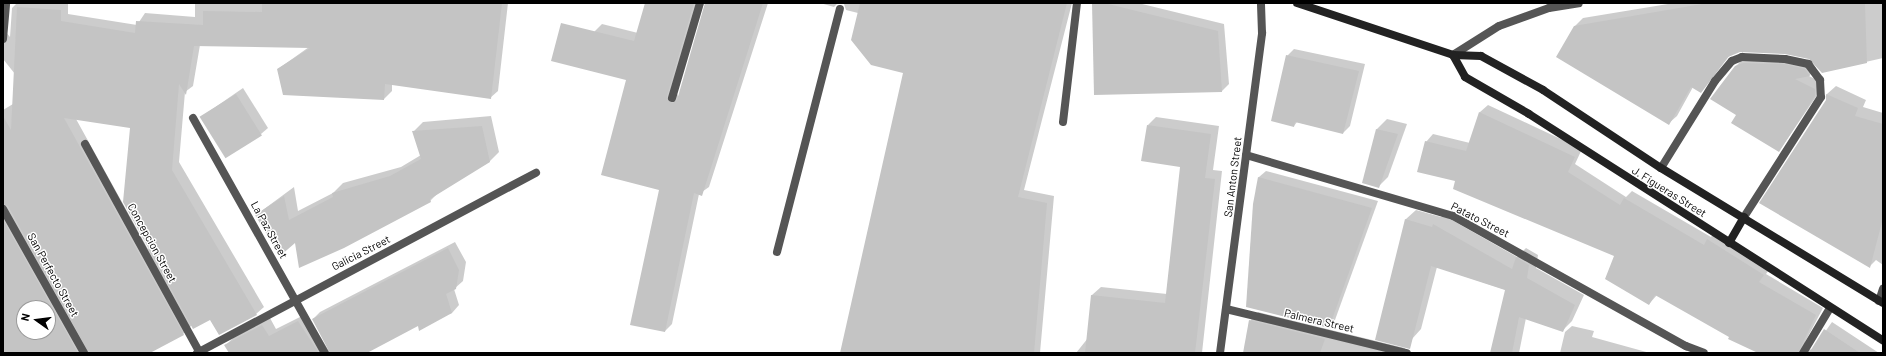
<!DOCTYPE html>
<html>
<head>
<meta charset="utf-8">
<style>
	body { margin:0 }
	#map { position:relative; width:1886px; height:356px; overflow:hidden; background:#fff; font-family:Barlow,sans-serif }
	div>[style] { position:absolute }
	.shadow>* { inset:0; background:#0003 }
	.building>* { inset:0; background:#c4c4c4; transform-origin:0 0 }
	.lane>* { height:8px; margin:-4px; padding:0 4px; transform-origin:4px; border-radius:4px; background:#555 }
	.street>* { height:8px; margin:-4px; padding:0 4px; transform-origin:4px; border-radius:4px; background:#555 }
	.secondary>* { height:8px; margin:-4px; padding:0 4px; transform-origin:4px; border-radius:4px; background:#222 }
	span { translate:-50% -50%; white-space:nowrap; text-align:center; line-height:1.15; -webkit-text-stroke:3px #fff; paint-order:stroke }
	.street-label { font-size:11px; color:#000 }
	.frame { position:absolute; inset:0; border:4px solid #000; pointer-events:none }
	.north { position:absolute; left:16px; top:300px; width:40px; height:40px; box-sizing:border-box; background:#fff; border:1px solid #999; border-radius:50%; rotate:284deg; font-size:11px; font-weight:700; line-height:16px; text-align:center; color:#000 }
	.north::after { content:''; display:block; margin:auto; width:14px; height:18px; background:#000; clip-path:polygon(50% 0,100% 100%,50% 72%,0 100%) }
</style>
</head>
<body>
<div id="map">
	<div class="shadow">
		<i style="clip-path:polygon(evenodd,3px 3px,5px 31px,10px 37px,12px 8px,17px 3px,68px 3px,68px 14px,137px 25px,145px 13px,195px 17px,195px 3px,508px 3px,498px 91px,490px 98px,392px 84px,392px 91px,384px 99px,278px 69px,309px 47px,200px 45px,193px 86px,185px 92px,179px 162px,264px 307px,256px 314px,210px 319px,192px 325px,183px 334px,148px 353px,3px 353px,3px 110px,13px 104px,15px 74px,3px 59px,3px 3px,76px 119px,131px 127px,150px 248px,148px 249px,76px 119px,3px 3px,24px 308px,48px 308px,48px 332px,24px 332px,24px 308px)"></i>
		<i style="clip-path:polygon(646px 3px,700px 3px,674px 89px,679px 97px,706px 3px,768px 3px,709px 187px,699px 194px,672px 324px,665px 331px,660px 189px,627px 79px,594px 32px,602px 24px,638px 33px)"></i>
		<i style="clip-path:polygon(820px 3px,838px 3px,834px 7px)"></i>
		<i style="clip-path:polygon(839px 3px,1072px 3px,1024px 190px,1054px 196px,1040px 353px,841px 353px,904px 72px,858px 13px,846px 10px,844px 4px)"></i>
		<i style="clip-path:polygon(1093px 3px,1138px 3px,1224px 24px,1229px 84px,1222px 91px)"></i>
		<i style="clip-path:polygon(1674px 3px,1883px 3px,1883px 58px,1822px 72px,1810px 58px,1786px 53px,1742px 50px,1730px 55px,1701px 92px,1693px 87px,1677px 116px,1669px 123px,1575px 26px,1583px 18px)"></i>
		<i style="clip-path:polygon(1294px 49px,1365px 64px,1350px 126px,1343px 133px,1297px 122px,1294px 126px,1287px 56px)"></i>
		<i style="clip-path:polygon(1792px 58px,1813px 63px,1816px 68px,1809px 76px,1821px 82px,1822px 88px,1779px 151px,1738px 114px,1736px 66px,1743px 59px)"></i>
		<i style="clip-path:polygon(1836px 86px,1866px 100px,1863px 107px,1883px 113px,1883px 265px,1876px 260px,1870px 266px,1827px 100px,1827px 94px)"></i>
		<i style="clip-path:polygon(243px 88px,268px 128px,261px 134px,201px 117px)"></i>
		<i style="clip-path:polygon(1488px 105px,1582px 149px,1575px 164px,1626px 197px,1632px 191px,1711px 237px,1715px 232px,1771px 267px,1766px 274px,1823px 308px,1805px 342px,1807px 350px,1813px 349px,1832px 322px,1879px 353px,1761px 353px,1657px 295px,1649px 304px,1616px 255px,1457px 180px,1426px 142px,1433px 134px,1470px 143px,1480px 112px)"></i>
		<i style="clip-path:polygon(491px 116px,499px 152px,489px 162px,439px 192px,430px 201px,296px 241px,256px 215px,294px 187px,298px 211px,333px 193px,343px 183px,401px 167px,421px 155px,413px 132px,423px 122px)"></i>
		<i style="clip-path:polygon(1156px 117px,1219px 126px,1213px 170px,1222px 171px,1202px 353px,1076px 353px,1088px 338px,1092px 295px,1101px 287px,1167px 294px,1181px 166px,1148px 125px)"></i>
		<i style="clip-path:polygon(1387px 119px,1407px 124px,1388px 177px,1378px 187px,1377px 129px)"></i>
		<i style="clip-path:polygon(1266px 171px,1378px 201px,1335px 320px,1328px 327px,1254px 204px,1259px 177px)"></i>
		<i style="clip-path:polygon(1416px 210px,1441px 217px,1443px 215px,1517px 257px,1526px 248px,1538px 255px,1536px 268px,1584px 295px,1572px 321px,1563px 330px,1526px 318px,1519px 353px,1492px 353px,1506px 290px,1437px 267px,1421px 329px,1412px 339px,1406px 219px)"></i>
		<i style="clip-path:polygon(455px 242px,466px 262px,463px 281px,454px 289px,459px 305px,452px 313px,418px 324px,365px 353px,230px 353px,226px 345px,233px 338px,270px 318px,276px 329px,306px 314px,328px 349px,331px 350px,313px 319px,320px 312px)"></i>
		<i style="clip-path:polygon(1258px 312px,1405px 348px,1404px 353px,1244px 353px,1250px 321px)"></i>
		<i style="clip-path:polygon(1572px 326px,1594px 331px,1592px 337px,1650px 353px,1560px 353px,1565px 332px)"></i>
	</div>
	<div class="building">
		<i style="clip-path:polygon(262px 3px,502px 3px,491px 99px,385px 84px,384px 100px,283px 95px,277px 69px,310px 48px,194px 46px,186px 95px,179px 84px,172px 170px,257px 315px,219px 335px,210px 320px,193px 329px,123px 202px,130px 128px,64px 118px,184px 335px,150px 353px,89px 353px,8px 206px,3px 204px,3px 116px,11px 130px,17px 7px,61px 10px,61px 21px,135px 33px,136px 21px,203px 25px,203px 11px,262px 12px)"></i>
		<i style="clip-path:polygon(645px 3px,694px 3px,667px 96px,668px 101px,673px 103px,677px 100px,705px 3px,763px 3px,702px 196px,694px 193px,665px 332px,630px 325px,659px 190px,601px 175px,626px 80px,551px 61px,561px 23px,634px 41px)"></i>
		<i style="clip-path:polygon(860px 3px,1067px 3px,1018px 197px,1047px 203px,1034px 353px,840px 353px,903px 73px,871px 65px,851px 40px)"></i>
		<i style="clip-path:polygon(1092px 3px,1104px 3px,1218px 31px,1222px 92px,1094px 95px)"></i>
		<i style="clip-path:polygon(1708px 3px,1865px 3px,1867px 63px,1822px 73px,1809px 59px,1785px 54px,1740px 52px,1728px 57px,1701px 93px,1691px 87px,1669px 125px,1556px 57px,1574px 26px)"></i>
		<i style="clip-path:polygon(1286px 55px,1359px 71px,1343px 134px,1295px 122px,1294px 127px,1271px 121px)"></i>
		<i style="clip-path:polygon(1743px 63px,1784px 64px,1805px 69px,1810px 76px,1795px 79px,1815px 89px,1815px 96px,1779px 152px,1731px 123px,1736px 115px,1710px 99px,1735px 66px)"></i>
		<i style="left:236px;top:94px;width:49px;height:43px;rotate:58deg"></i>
		<i style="clip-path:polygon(1826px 94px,1858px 108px,1855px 116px,1883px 124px,1883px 218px,1870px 268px,1759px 203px,1826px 100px)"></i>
		<i style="clip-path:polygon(1479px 112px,1575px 157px,1568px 172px,1620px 205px,1624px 198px,1704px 245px,1707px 239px,1764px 275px,1759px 282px,1816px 315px,1798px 353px,1758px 353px,1728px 339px,1729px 337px,1655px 295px,1649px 305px,1605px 279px,1614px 256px,1453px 189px,1455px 181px,1417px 172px,1425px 141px,1466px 151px)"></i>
		<i style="clip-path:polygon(1147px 125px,1211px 134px,1205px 178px,1215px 179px,1195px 353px,1085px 353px,1091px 295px,1165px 303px,1180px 167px,1141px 161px)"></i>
		<i style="clip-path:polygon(482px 126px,490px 162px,430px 199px,431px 202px,344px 248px,299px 268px,295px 243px,280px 256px,255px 215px,284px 196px,289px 220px,333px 197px,332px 193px,390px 176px,421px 159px,412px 131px)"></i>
		<i style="clip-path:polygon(1376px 129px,1398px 134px,1379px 188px,1362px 183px)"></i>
		<i style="clip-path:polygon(1258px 177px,1372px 208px,1329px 328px,1246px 307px,1253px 204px)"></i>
		<i style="clip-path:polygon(1405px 219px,1432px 227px,1433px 224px,1512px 269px,1516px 257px,1529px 265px,1527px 278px,1575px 305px,1563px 332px,1519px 317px,1512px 353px,1490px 353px,1505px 290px,1431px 266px,1410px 349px,1375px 340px)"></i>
		<i style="clip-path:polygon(evenodd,3px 220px,78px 353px,3px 353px,3px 220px,24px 308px,48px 308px,48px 332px,24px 332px,24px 308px)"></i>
		<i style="clip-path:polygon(448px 248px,459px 270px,456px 289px,446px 294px,452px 313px,419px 331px,418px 326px,367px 353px,330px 353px,312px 319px)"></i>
		<i style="clip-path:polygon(1249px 320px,1325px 339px,1320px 353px,1243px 353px)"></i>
		<i style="clip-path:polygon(298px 321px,319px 353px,229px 353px,224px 345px,262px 325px,269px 336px)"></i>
		<i style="clip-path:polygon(1824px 329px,1860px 353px,1809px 353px)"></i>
	</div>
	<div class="lane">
		<i style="left:672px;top:98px;width:99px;rotate:-73.6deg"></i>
		<i style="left:1063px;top:122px;width:120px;rotate:-83.3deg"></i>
		<i style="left:1661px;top:168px;width:102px;rotate:-58.2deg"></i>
		<i style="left:1715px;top:81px;width:26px;rotate:-50deg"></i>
		<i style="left:1732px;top:61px;width:11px;rotate:-22deg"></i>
		<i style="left:1742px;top:57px;width:43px;rotate:2.7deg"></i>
		<i style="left:1785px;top:59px;width:24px;rotate:12deg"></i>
		<i style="left:1808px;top:64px;width:20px;rotate:53deg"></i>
		<i style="left:1820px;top:80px;width:17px;rotate:87deg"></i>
		<i style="left:1821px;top:97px;width:143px;rotate:122.7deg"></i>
		<i style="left:777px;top:252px;width:251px;rotate:-75.5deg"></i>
	</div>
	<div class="street">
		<i style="left:3px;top:39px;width:36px;rotate:-85deg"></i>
		<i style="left:1453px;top:55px;width:54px;rotate:-32.2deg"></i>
		<i style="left:1499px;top:26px;width:53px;rotate:-19.8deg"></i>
		<i style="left:1549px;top:8px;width:30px;rotate:-9deg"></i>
		<i style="left:193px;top:118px;width:270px;rotate:60.7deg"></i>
		<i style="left:85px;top:144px;width:239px;rotate:61.2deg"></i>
		<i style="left:1246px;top:155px;width:216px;rotate:16.4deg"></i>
		<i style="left:1453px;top:216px;width:267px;rotate:29.2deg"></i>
		<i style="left:1686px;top:346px;width:19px;rotate:21deg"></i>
		<i style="left:3px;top:209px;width:165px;rotate:60.6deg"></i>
		<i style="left:1879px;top:301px;width:13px;rotate:-72deg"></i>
		<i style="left:1226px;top:309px;width:186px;rotate:13.7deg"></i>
		<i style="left:197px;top:353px;width:384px;rotate:-28deg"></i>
		<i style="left:1220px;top:353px;width:323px;rotate:-82.5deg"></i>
		<i style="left:1262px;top:33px;width:30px;rotate:-92deg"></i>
		<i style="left:1803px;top:353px;width:52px;rotate:-59deg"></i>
	</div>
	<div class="secondary">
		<i style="left:1297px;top:3px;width:164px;rotate:18.4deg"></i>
		<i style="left:1453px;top:55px;width:28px;rotate:2deg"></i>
		<i style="left:1481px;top:56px;width:71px;rotate:28.7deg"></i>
		<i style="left:1543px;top:90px;width:141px;rotate:33.5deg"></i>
		<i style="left:1661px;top:168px;width:260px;rotate:31.3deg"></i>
		<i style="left:1453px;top:55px;width:25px;rotate:61deg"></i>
		<i style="left:1465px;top:77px;width:74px;rotate:30deg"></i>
		<i style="left:1529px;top:114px;width:420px;rotate:32.6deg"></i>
		<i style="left:1729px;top:243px;width:30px;rotate:-60deg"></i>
	</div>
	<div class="street-label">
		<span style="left:1233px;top:177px;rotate:-83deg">San Anton Street</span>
		<span style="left:1669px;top:192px;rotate:32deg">J. Figueras Street</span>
		<span style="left:1480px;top:220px;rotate:27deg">Patato Street</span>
		<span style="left:269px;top:230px;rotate:61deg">La Paz Street</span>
		<span style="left:152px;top:243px;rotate:61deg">Concepcion Street</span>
		<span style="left:361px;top:253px;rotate:-27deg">Galicia Street</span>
		<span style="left:53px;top:275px;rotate:61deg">San Perfecto Street</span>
		<span style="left:1319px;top:321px;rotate:13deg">Palmera Street</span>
	</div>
	<div class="frame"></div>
	<div class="north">N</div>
</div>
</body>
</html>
